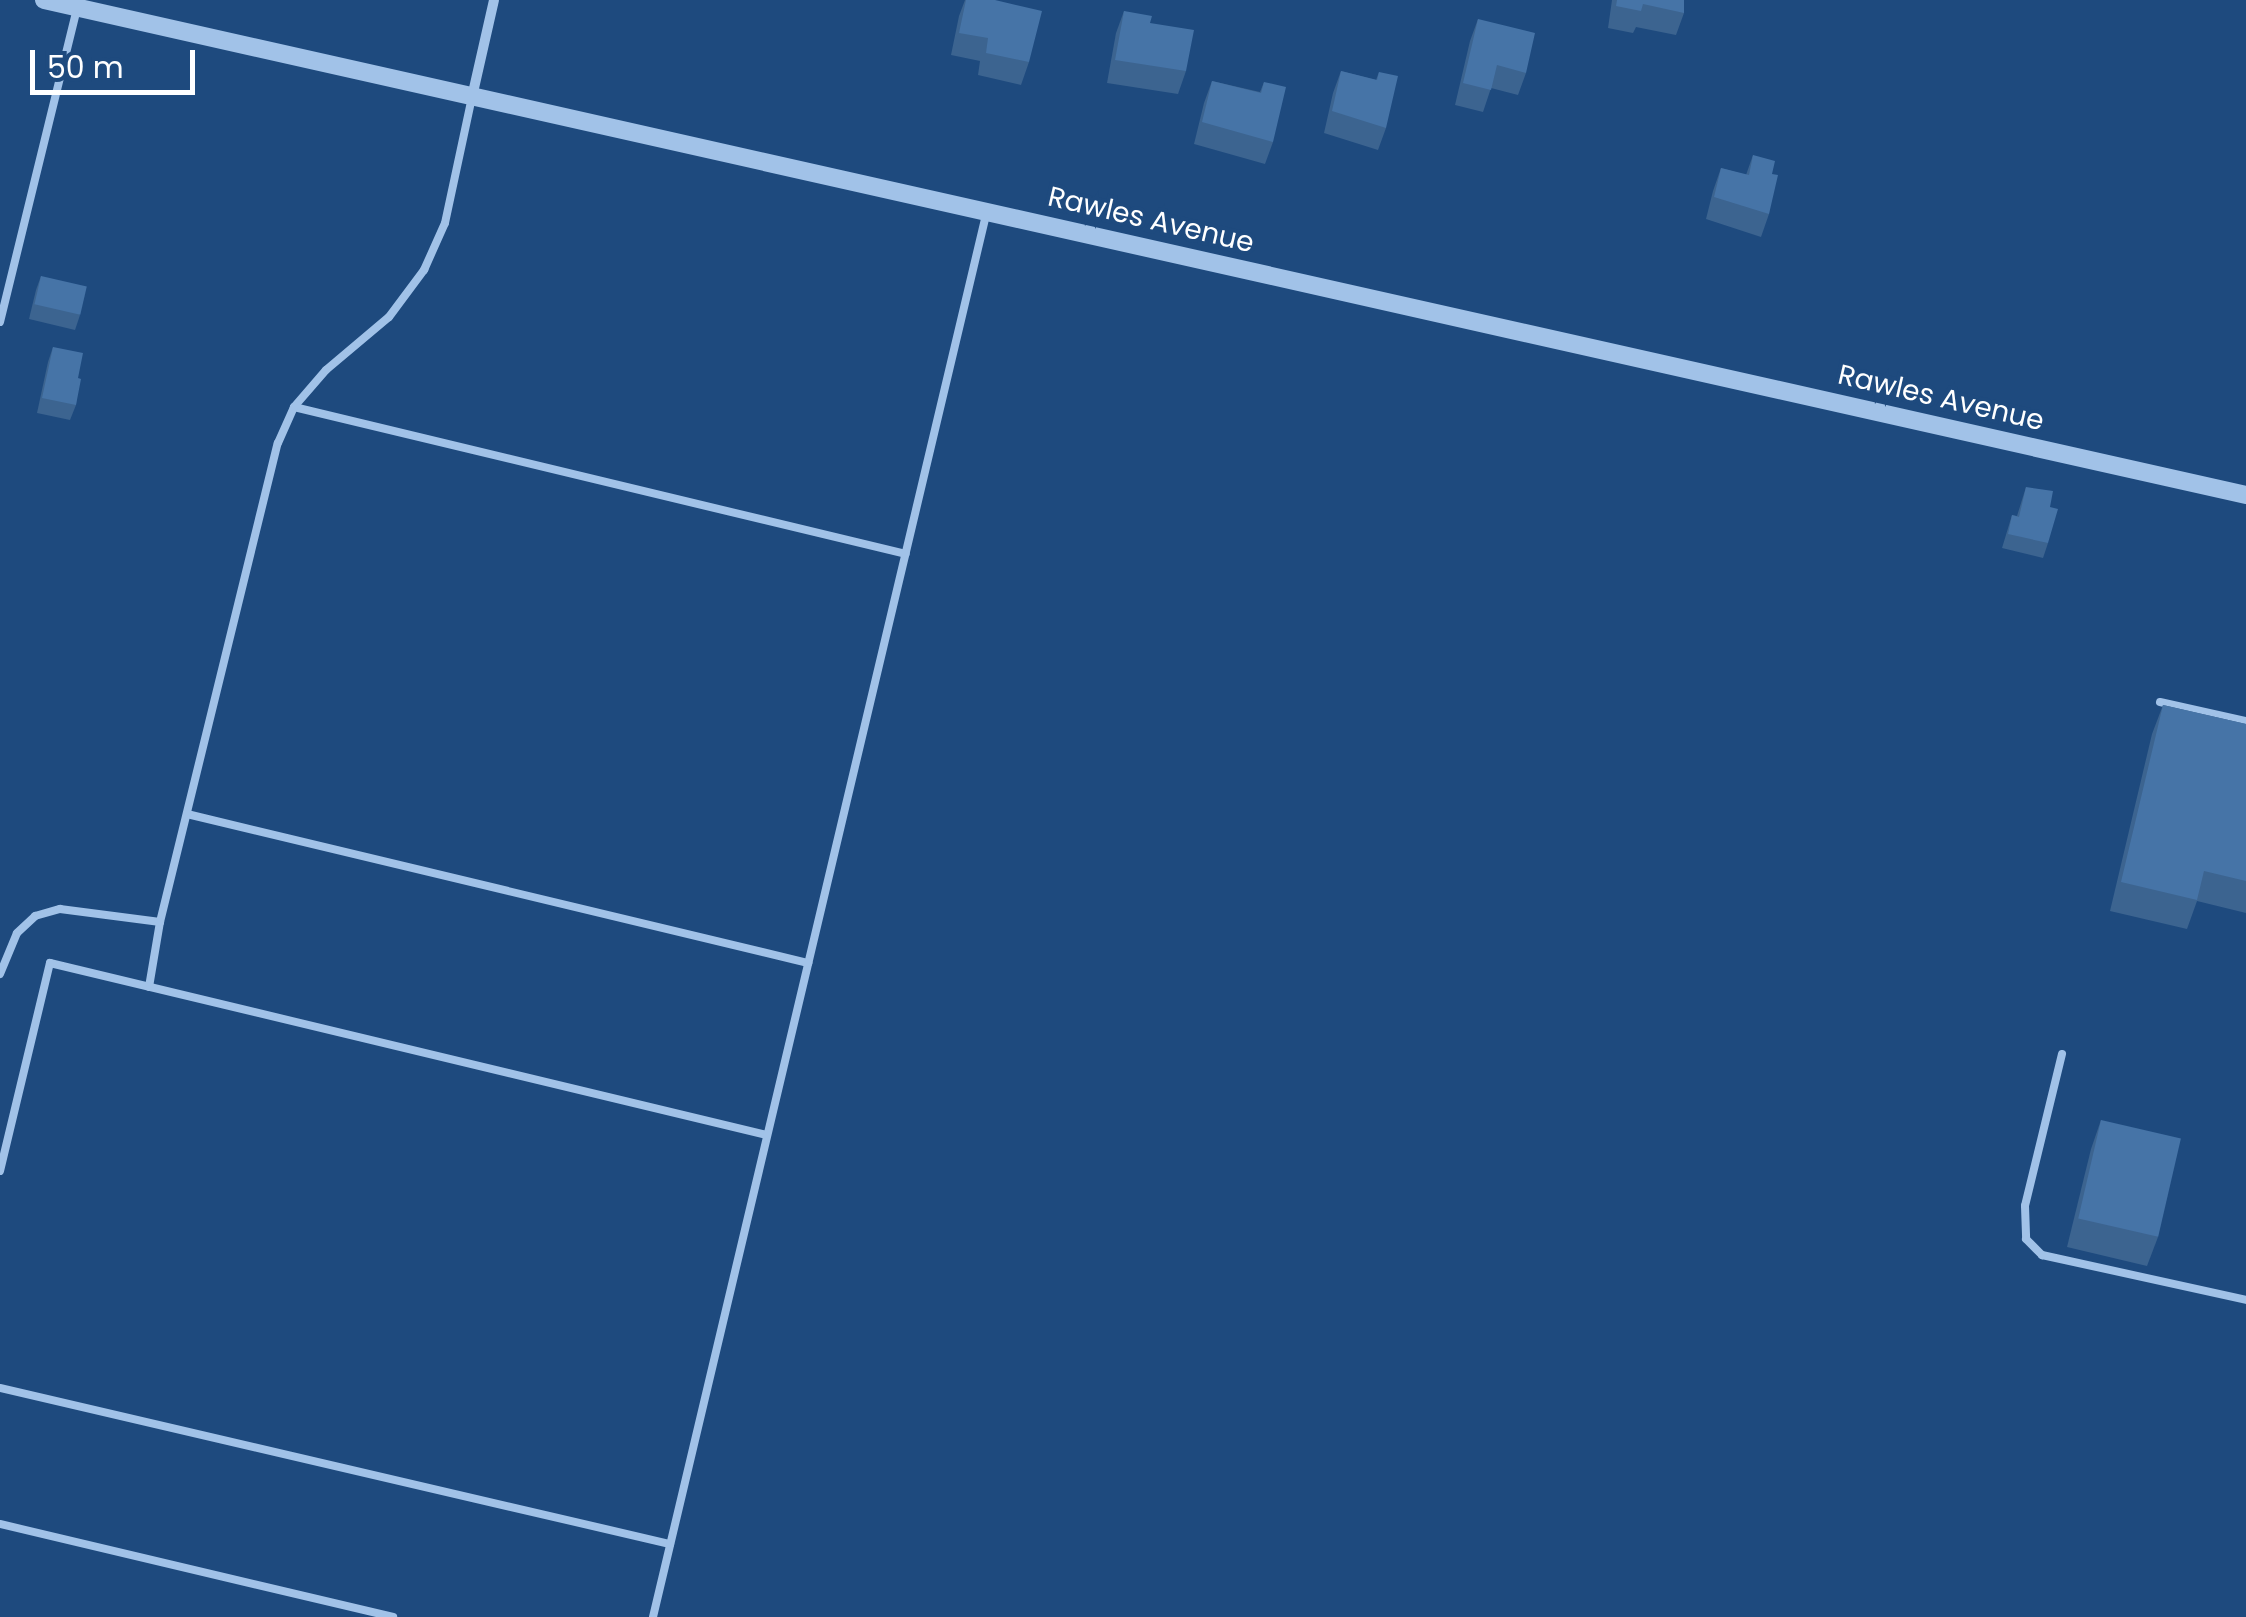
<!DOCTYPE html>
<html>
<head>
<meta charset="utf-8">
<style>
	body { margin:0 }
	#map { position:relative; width:2246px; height:1617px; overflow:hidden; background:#1e4a7e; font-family:Poppins,sans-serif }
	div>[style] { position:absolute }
	.service>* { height:8px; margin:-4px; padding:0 4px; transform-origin:4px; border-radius:4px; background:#a1c2e8 }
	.minor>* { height:10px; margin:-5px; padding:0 5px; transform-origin:5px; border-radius:5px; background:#a1c2e8 }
	.tertiary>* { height:18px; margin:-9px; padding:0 9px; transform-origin:9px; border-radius:9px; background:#a1c2e8 }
	.wall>* { inset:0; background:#3c6490 }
	.building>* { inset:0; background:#4674a7; transform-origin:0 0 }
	span { translate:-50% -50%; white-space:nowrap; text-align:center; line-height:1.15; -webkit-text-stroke:8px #1e4a7e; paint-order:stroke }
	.street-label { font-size:28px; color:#fff }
	.scale { position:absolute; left:30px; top:50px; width:165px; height:45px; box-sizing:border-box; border:5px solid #fff; border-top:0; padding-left:12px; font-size:30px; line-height:35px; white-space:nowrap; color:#fff; -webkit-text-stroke:8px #1e4a7e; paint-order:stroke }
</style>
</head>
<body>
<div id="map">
	<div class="service">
		<i style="left:0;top:322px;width:323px;rotate:-76.2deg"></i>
		<i style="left:294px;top:407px;width:629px;rotate:13.51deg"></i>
		<i style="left:2160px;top:702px;width:88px;rotate:12.5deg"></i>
		<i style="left:187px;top:814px;width:639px;rotate:13.49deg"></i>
		<i style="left:0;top:974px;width:44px;rotate:-67.5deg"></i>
		<i style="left:17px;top:933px;width:25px;rotate:-43deg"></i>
		<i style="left:35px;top:916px;width:26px;rotate:-16deg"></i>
		<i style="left:60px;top:909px;width:101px;rotate:7.4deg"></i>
		<i style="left:160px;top:922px;width:493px;rotate:-76.2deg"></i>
		<i style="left:278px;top:443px;width:39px;rotate:-66deg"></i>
		<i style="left:294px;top:407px;width:49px;rotate:-49.1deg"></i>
		<i style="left:326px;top:370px;width:82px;rotate:-40.1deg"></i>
		<i style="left:389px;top:317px;width:59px;rotate:-53.3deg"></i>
		<i style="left:424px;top:270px;width:51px;rotate:-65.9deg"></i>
		<i style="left:445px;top:223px;width:129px;rotate:-77.9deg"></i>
		<i style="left:149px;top:987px;width:66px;rotate:-80.4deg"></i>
		<i style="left:2062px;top:1054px;width:156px;rotate:103.7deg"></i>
		<i style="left:2025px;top:1206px;width:33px;rotate:88deg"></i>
		<i style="left:2026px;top:1239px;width:23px;rotate:45deg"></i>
		<i style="left:2042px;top:1255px;width:209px;rotate:12.4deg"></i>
		<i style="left:0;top:1171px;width:214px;rotate:-76.5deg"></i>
		<i style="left:50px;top:963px;width:737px;rotate:13.49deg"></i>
		<i style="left:0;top:1388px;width:688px;rotate:13.11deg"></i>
		<i style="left:0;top:1524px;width:404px;rotate:13.3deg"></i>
		<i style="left:653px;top:1617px;width:1441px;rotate:-76.64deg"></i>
	</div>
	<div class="minor">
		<i style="left:472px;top:97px;width:99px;rotate:-77.2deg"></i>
	</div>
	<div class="tertiary">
		<i style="left:44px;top:0;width:2257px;rotate:12.67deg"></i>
	</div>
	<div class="wall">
		<i style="clip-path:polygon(965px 0,995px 0,1029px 62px,1021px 85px,978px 75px,980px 61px,951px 55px,959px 16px)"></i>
		<i style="clip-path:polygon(1612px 0,1684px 0,1684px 13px,1676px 35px,1636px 27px,1633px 33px,1608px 28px)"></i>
		<i style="clip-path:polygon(1124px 11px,1150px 23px,1186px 71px,1178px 94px,1107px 83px,1116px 33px)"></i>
		<i style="clip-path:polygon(1478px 19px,1526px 73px,1518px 95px,1491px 88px,1483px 112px,1455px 105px,1470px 41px)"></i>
		<i style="clip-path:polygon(1341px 71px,1376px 80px,1379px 72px,1386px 128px,1378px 150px,1324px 133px,1333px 93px)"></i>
		<i style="clip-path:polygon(1212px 81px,1260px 92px,1264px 82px,1273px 142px,1265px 164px,1194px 144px,1204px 103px)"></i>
		<i style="clip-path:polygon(1753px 155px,1772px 174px,1769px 214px,1761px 237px,1706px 219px,1713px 191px,1721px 168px,1746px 175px)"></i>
		<i style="clip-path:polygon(41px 276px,80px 315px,75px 330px,29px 319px,36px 290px)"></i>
		<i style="clip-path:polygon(53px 347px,78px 378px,76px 405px,70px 420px,37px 413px,48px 362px)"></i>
		<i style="clip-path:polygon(2026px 487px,2048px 543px,2043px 558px,2002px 548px,2012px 515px,2017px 516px)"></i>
		<i style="clip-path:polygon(2163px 705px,2246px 724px,2246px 913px,2197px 901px,2187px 929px,2110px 911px,2152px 734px)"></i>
		<i style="clip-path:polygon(2101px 1120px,2158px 1237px,2147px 1266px,2067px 1247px,2091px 1149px)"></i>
	</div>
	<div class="building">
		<i style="clip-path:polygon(966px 0,995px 0,1042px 11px,1029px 62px,986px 53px,988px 38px,959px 33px)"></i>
		<i style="clip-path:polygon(1617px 0,1684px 0,1684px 13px,1643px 4px,1641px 11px,1616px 6px)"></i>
		<i style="clip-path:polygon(1124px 11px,1152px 16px,1150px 23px,1194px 30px,1186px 71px,1115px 60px)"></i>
		<i style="clip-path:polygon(1478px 19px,1535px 33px,1526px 73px,1497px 65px,1491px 90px,1463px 83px)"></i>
		<i style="clip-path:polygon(1341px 71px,1377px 80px,1379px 72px,1398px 76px,1386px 128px,1332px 111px)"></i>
		<i style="clip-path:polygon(1212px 81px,1261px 93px,1264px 82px,1286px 87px,1273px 142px,1202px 122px)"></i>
		<i style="clip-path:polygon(1753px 155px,1775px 161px,1772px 174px,1778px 175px,1769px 214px,1714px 197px,1721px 168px,1749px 175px)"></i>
		<i style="left:41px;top:276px;width:47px;height:29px;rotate:13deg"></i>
		<i style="clip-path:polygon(53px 347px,83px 353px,78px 378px,81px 379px,76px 405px,42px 398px)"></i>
		<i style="clip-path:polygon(2026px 487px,2053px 491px,2050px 507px,2058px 509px,2048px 543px,2008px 534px,2012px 515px,2019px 517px)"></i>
		<i style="clip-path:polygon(2163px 705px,2246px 724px,2246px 881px,2204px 871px,2197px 900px,2121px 882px)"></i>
		<i style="left:2101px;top:1120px;width:82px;height:101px;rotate:13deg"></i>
	</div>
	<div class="street-label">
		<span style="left:1151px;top:220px;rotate:13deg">Rawles Avenue</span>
		<span style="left:1941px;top:398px;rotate:13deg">Rawles Avenue</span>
	</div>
	<div class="scale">50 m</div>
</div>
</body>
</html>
